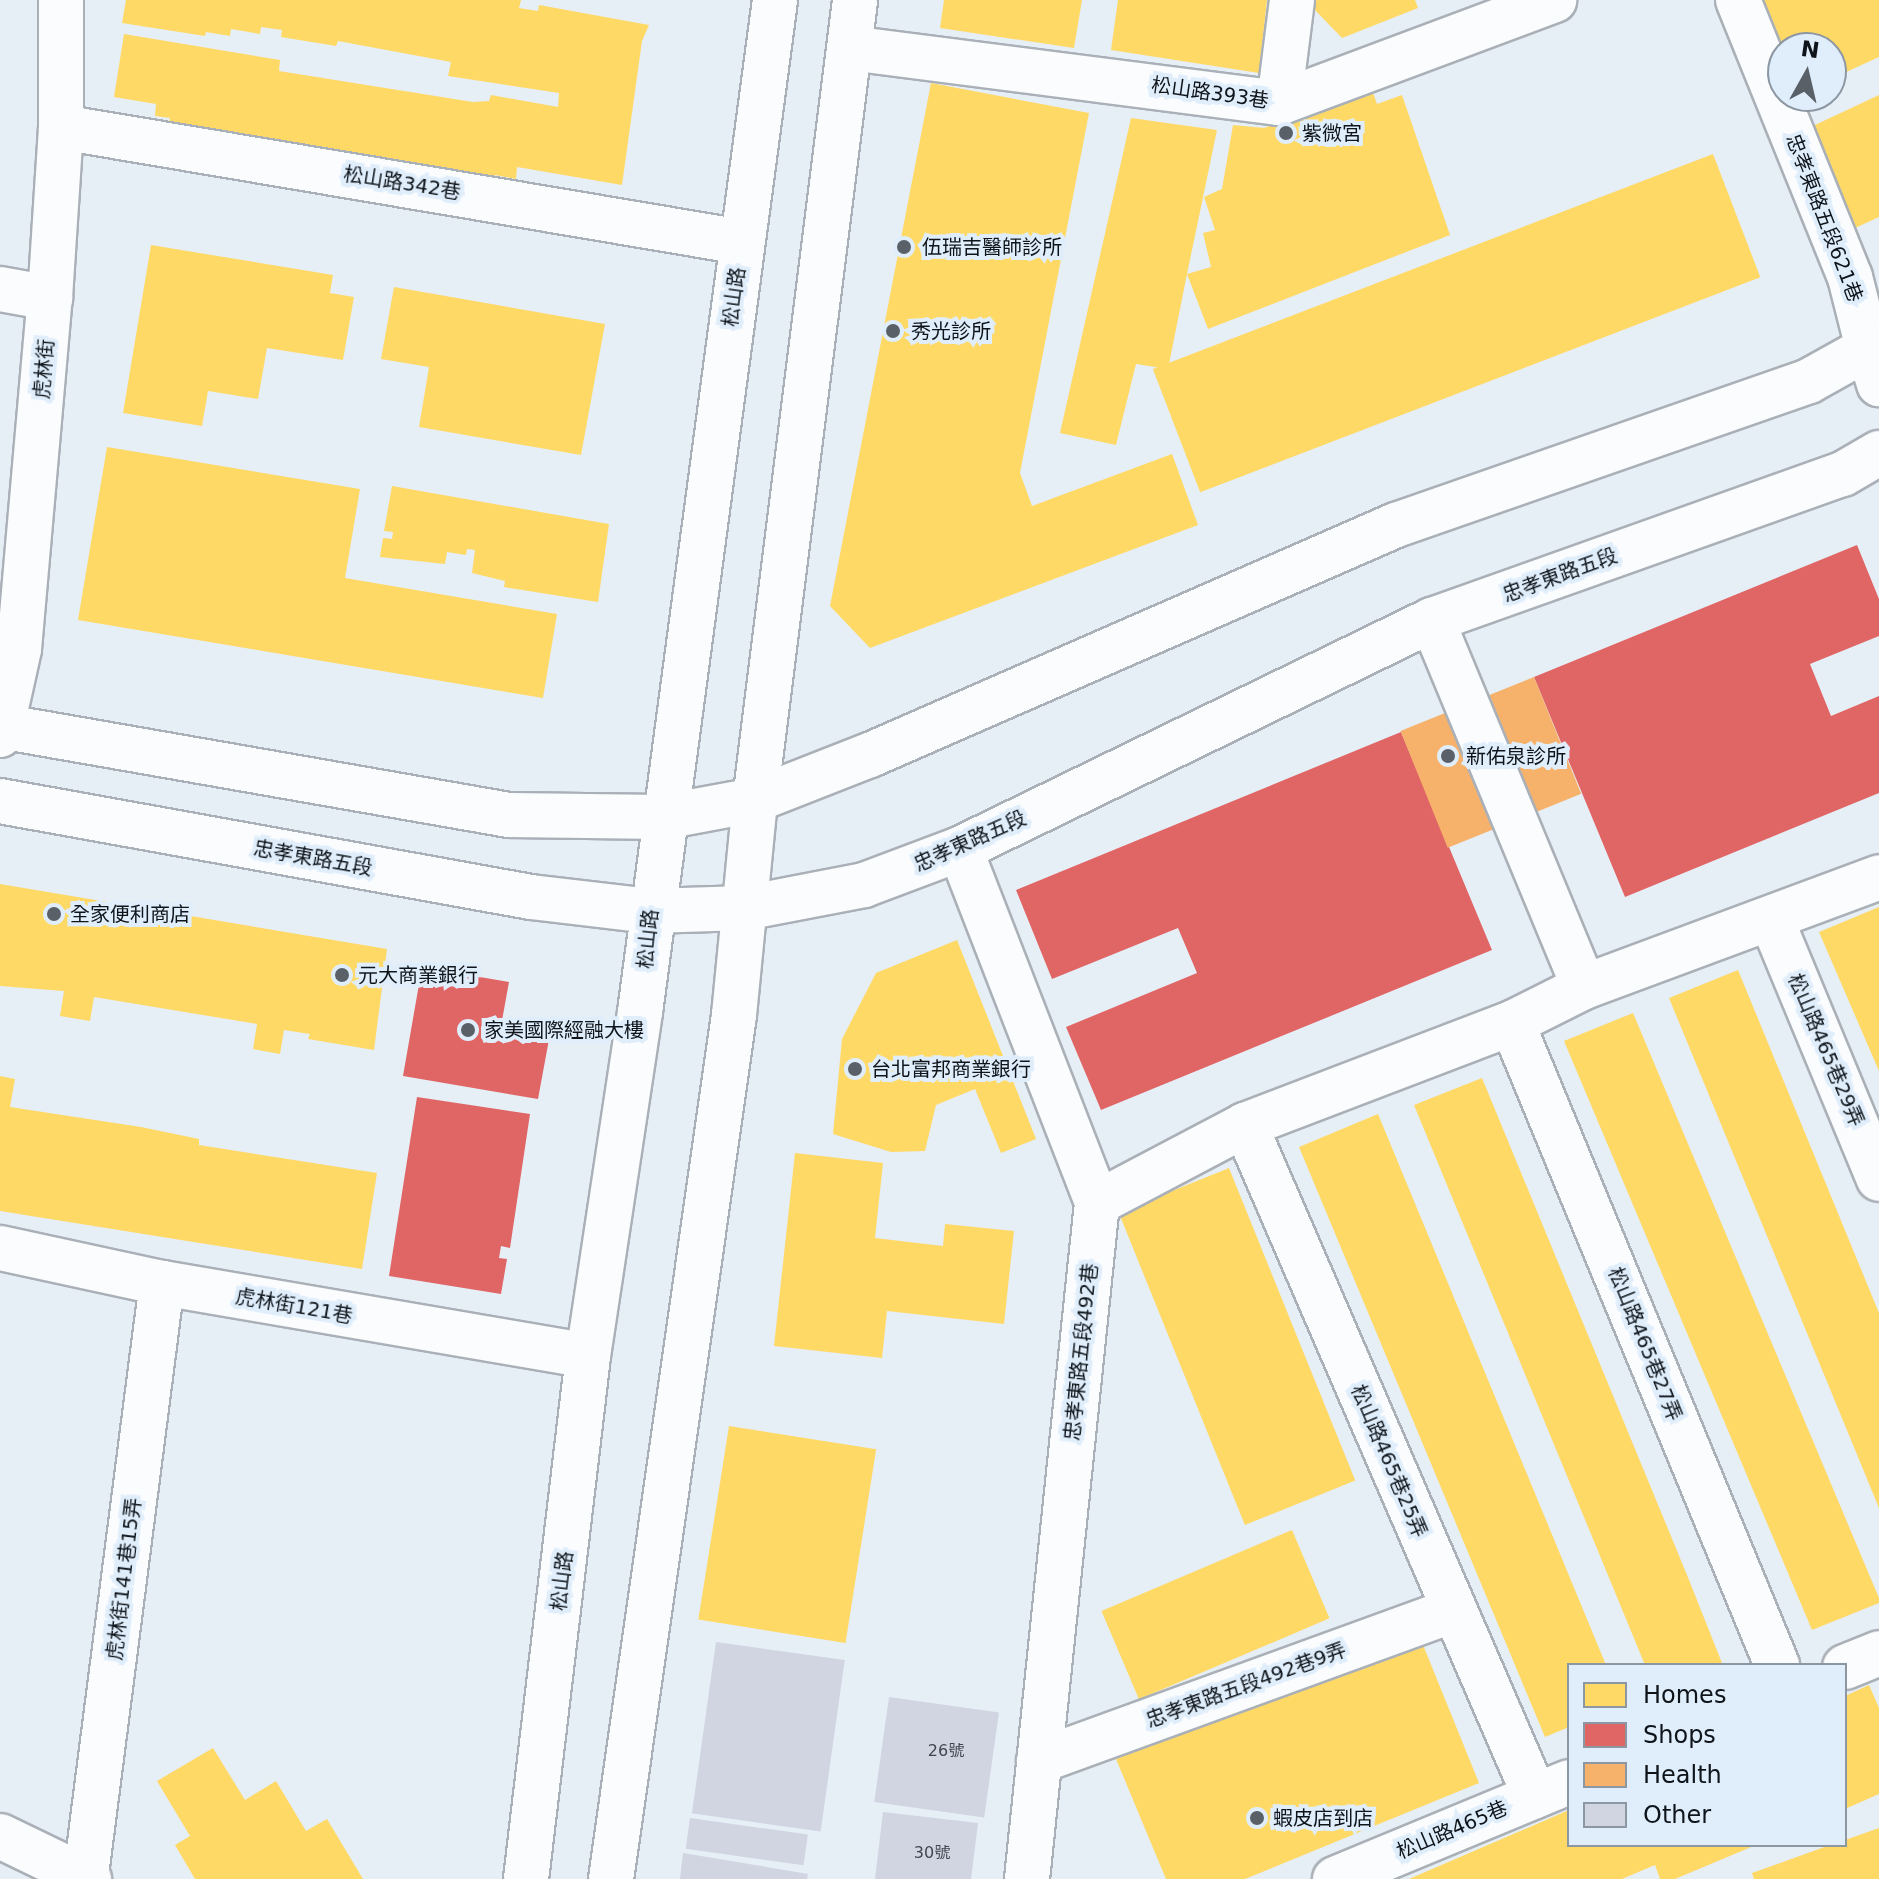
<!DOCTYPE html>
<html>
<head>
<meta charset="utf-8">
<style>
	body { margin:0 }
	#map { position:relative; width:1879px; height:1879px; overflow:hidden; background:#e6eef6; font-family:"DejaVu Sans","Noto Sans TC",sans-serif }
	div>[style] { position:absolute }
	.homes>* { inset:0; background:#ffd966; transform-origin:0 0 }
	.shops>* { inset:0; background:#e06666 }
	.health>* { inset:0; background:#f6b26b; transform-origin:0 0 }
	.building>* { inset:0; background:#d1d5e2; transform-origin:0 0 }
	.roads { filter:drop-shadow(2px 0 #aab0b7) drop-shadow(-2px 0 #aab0b7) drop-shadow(0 2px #aab0b7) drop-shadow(0 -2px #aab0b7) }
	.minor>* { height:44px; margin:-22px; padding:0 22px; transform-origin:22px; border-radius:22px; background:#fbfcfe }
	.major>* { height:44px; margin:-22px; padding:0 22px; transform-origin:22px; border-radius:22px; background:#fbfcfe }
	.dots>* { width:22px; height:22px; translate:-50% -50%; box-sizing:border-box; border:4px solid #e0eefc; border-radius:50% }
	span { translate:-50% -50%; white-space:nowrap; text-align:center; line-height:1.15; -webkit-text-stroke:8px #e0eefc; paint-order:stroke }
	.number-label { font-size:16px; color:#41464e }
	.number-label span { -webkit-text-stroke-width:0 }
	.street-label { font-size:20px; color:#0e141a }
	.poi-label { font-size:20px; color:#0e141a }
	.left { translate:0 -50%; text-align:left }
	.legend { position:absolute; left:1567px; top:1663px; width:280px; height:184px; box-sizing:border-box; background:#e0eefc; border:2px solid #8c97a2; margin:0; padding:10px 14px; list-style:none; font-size:24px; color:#0e141a }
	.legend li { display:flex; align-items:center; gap:16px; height:40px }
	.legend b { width:40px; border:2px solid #8c97a2 }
	.north { position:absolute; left:1767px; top:32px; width:80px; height:80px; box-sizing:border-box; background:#e0eefc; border:2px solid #8c97a2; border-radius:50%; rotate:8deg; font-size:22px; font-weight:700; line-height:32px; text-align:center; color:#0e141a }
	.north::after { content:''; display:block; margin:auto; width:28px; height:36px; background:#5a6067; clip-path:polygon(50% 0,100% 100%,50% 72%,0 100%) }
</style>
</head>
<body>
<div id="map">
	<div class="homes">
		<i style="clip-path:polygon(126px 0,521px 0,519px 8px,538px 11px,539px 5px,649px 25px,642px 41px,622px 185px,517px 167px,516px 179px,495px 175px,492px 191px,167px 131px,170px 118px,155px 116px,156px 104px,114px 97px,124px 34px,280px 60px,279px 71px,473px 102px,489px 101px,491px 95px,558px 107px,559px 93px,448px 76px,451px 62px,338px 41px,336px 46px,281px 37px,282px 30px,261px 27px,260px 34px,231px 29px,230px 36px,206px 32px,205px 36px,122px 23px)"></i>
		<i style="clip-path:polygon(944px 0,1082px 0,1074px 48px,940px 28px)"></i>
		<i style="clip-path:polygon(1118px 0,1267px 0,1259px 73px,1111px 50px)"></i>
		<i style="clip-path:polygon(1314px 0,1415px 0,1418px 8px,1342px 38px,1313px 8px)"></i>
		<i style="clip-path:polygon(1744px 0,1879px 0,1879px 57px,1831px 79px,1831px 48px,1783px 48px,1783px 93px)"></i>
		<i style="clip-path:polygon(931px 83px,1089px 113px,1020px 473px,1032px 506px,1172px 454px,1198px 525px,870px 648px,830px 606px)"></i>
		<i style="clip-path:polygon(1371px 87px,1377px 104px,1402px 95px,1450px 235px,1208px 329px,1187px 274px,1168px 369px,1136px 364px,1116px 445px,1060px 433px,1131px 118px,1217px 130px,1187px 274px,1211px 267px,1203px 233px,1215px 230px,1204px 197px,1222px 189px,1233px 125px,1264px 128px)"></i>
		<i style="clip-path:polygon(1879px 95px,1879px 217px,1842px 234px,1800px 132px)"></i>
		<i style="left:1713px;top:154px;width:132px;height:600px;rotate:69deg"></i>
		<i style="clip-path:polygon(151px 245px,333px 275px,330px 293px,354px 297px,343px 360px,267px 348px,258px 399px,208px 391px,202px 426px,123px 413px)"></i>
		<i style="clip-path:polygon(394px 287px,605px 324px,581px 455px,419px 427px,429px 367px,381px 359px)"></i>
		<i style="clip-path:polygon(107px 447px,360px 489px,345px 578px,557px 614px,543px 698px,78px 620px)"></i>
		<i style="clip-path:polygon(392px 486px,609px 524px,598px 602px,504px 587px,505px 581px,472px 573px,475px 550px,467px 549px,466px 555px,447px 552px,445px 564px,380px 557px,383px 538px,392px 539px,393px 532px,384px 531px)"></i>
		<i style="clip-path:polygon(0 884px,387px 949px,374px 1050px,308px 1039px,310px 1034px,284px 1030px,280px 1054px,253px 1049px,257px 1024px,94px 997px,90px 1021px,60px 1016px,64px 991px,0 986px)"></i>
		<i style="clip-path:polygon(1879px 907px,1879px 1071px,1819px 932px)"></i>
		<i style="clip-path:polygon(957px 940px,1036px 1139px,1001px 1153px,975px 1089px,936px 1105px,925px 1151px,891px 1152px,833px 1134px,842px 1039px,876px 973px)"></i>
		<i style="clip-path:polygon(1738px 970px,1879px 1313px,1879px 1508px,1669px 998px)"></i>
		<i style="clip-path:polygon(1633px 1013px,1879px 1598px,1879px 1603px,1812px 1630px,1564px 1041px)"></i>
		<i style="clip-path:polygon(0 1076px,15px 1079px,10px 1107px,141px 1127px,199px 1139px,199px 1145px,377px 1173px,362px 1269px,0 1211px)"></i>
		<i style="clip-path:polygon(1482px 1078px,1687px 1575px,1722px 1663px,1645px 1665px,1414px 1105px)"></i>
		<i style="clip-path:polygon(1378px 1114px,1606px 1665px,1569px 1665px,1569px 1727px,1545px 1737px,1299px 1147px)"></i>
		<i style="clip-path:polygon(795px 1153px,883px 1163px,875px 1238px,943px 1246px,945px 1224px,1014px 1231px,1004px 1324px,887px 1311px,882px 1358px,774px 1346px)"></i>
		<i style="left:1229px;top:1168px;width:337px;height:119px;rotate:68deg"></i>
		<i style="left:729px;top:1426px;width:149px;height:196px;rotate:9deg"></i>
		<i style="left:1292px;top:1530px;width:96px;height:207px;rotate:67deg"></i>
		<i style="clip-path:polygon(1419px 1635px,1479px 1783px,1245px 1879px,1166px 1879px,1116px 1759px)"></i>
		<i style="clip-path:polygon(1869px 1685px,1879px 1708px,1879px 1794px,1845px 1809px,1845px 1696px)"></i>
		<i style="clip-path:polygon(213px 1748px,245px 1800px,276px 1781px,306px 1831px,327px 1819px,363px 1879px,195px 1879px,175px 1845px,190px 1836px,157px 1781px)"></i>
		<i style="clip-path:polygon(1569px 1810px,1569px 1845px,1756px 1845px,1675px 1879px,1660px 1879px,1655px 1865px,1622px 1879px,1409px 1879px)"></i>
		<i style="clip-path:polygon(1879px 1828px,1879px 1879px,1754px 1879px,1752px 1873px,1830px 1845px,1845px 1845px,1845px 1840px)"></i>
	</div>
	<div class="shops">
		<i style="clip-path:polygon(1857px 545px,1879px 599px,1879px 636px,1810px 664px,1831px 716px,1879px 696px,1879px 793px,1625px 897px,1534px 677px)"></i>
		<i style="clip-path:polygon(1401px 732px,1492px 950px,1101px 1110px,1066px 1027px,1197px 973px,1178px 928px,1052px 979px,1016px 890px)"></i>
		<i style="clip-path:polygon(422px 967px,509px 982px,501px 1026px,550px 1034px,538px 1099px,403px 1076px)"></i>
		<i style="clip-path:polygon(417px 1097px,530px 1114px,510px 1248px,501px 1246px,499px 1258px,507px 1259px,501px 1294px,389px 1276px)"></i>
	</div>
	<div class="health">
		<i style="left:1534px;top:677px;width:126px;height:144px;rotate:68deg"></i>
	</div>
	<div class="building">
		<i style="left:716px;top:1642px;width:130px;height:173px;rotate:8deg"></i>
		<i style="left:889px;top:1697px;width:111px;height:106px;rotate:8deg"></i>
		<i style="clip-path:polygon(883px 1812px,978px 1823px,971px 1879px,875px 1879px)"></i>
		<i style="left:690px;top:1818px;width:119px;height:31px;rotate:8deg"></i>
		<i style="clip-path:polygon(683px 1853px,808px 1874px,807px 1879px,680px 1879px)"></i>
	</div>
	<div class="roads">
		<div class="minor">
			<i style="left:1738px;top:0;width:299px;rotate:68deg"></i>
			<i style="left:1850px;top:277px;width:73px;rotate:75.8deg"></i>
			<i style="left:850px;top:48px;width:433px;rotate:7.3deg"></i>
			<i style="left:1279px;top:103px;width:294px;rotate:-20.5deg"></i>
			<i style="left:1279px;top:103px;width:104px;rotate:-82.8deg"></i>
			<i style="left:61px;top:127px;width:691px;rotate:9.59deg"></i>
			<i style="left:0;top:289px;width:51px;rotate:10.2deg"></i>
			<i style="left:1432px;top:620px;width:397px;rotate:67.5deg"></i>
			<i style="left:0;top:735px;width:88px;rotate:-77.5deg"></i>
			<i style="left:19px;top:649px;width:352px;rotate:-85deg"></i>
			<i style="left:50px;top:298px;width:171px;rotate:-86.3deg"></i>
			<i style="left:61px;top:127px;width:127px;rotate:-90deg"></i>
			<i style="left:960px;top:849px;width:380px;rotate:68.8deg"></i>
			<i style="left:1097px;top:1203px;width:680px;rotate:95.91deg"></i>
			<i style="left:1772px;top:921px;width:279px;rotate:67.5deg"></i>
			<i style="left:1512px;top:1023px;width:695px;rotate:67.57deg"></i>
			<i style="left:1245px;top:1125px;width:731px;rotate:66.63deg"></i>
			<i style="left:1097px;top:1203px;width:167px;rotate:-27.8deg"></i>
			<i style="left:1245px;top:1125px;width:286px;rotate:-20.9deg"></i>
			<i style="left:1512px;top:1023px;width:80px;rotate:-26.6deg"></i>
			<i style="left:1584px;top:987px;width:315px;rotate:-20.4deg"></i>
			<i style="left:0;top:1248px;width:166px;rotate:12.2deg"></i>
			<i style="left:162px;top:1283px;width:432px;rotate:9.7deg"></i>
			<i style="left:1845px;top:1667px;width:37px;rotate:-22deg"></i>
			<i style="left:1039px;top:1761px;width:441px;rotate:-20deg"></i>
			<i style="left:0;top:1836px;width:99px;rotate:25.8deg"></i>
			<i style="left:86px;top:1874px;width:596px;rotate:-82.67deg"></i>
			<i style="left:1335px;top:1879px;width:253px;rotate:-22.5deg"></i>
		</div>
		<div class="major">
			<i style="left:1868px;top:348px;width:38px;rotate:73deg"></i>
			<i style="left:0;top:726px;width:517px;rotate:9.92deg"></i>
			<i style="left:509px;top:815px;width:154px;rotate:0.7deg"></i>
			<i style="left:663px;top:817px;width:94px;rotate:-10.5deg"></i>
			<i style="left:755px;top:800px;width:123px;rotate:-21.4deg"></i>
			<i style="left:870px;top:755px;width:574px;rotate:-23.62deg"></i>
			<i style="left:1396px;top:525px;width:437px;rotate:-19.2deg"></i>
			<i style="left:1809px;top:381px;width:80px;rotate:-29.1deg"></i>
			<i style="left:0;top:801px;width:540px;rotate:10.25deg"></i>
			<i style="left:531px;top:897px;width:121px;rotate:6.7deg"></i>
			<i style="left:651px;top:911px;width:94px;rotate:-1.8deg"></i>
			<i style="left:745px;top:908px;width:121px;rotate:-10.9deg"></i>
			<i style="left:864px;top:885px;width:103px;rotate:-20.6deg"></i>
			<i style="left:960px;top:849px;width:525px;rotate:-25.88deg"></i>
			<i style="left:1432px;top:620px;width:436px;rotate:-19.6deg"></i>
			<i style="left:1843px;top:474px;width:42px;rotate:-30.3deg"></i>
			<i style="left:526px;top:1879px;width:527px;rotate:-83.24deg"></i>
			<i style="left:588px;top:1356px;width:348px;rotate:-81.4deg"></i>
			<i style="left:640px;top:1012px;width:1021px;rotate:-82.4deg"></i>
			<i style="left:611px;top:1879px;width:873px;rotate:-81.9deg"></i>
			<i style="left:734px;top:1015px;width:216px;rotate:-84.4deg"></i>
			<i style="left:755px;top:800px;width:806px;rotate:-82.87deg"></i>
		</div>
	</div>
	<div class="dots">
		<i style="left:1286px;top:133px;background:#5a6067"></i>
		<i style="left:904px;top:247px;background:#5a6067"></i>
		<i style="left:893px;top:331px;background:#5a6067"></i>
		<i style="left:1448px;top:756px;background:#5a6067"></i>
		<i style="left:54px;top:914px;background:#5a6067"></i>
		<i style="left:342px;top:975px;background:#5a6067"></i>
		<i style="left:468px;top:1030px;background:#5a6067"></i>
		<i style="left:855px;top:1069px;background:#5a6067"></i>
		<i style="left:1257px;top:1818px;background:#5a6067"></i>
	</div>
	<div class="number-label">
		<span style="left:946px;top:1751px">26號</span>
		<span style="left:932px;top:1853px">30號</span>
	</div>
	<div class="street-label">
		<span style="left:1210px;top:93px;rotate:8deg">松山路393巷</span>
		<span style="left:402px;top:183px;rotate:9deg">松山路342巷</span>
		<span style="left:1824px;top:218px;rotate:69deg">忠孝東路五段621巷</span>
		<span style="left:734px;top:297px;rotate:-82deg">松山路</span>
		<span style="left:44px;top:369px;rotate:-85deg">虎林街</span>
		<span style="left:1560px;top:575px;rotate:-20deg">忠孝東路五段</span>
		<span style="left:970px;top:841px;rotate:-24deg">忠孝東路五段</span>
		<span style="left:313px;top:858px;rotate:10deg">忠孝東路五段</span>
		<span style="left:648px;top:939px;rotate:-84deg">松山路</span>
		<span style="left:1826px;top:1050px;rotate:67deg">松山路465巷29弄</span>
		<span style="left:294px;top:1306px;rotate:10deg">虎林街121巷</span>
		<span style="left:1645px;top:1344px;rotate:68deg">松山路465巷27弄</span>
		<span style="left:1081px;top:1352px;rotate:-84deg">忠孝東路五段492巷</span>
		<span style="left:1389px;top:1461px;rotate:67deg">松山路465巷25弄</span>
		<span style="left:124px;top:1579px;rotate:-83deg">虎林街141巷15弄</span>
		<span style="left:562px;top:1581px;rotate:-83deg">松山路</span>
		<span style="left:1246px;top:1685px;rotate:-20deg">忠孝東路五段492巷9弄</span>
		<span style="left:1452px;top:1830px;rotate:-23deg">松山路465巷</span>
	</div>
	<div class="poi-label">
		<span class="left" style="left:1302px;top:133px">紫微宮</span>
		<span class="left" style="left:922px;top:247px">伍瑞吉醫師診所</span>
		<span class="left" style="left:911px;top:331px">秀光診所</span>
		<span class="left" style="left:1466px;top:756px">新佑泉診所</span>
		<span class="left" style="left:70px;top:914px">全家便利商店</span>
		<span class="left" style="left:358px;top:975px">元大商業銀行</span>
		<span class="left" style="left:484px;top:1030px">家美國際經融大樓</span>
		<span class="left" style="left:871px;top:1069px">台北富邦商業銀行</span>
		<span class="left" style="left:1273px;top:1818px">蝦皮店到店</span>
	</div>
	<ul class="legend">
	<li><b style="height:22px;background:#ffd966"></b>Homes</li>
	<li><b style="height:22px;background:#e06666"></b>Shops</li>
	<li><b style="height:22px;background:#f6b26b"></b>Health</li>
	<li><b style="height:22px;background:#d1d5e2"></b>Other</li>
	</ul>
	<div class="north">N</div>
</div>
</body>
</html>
